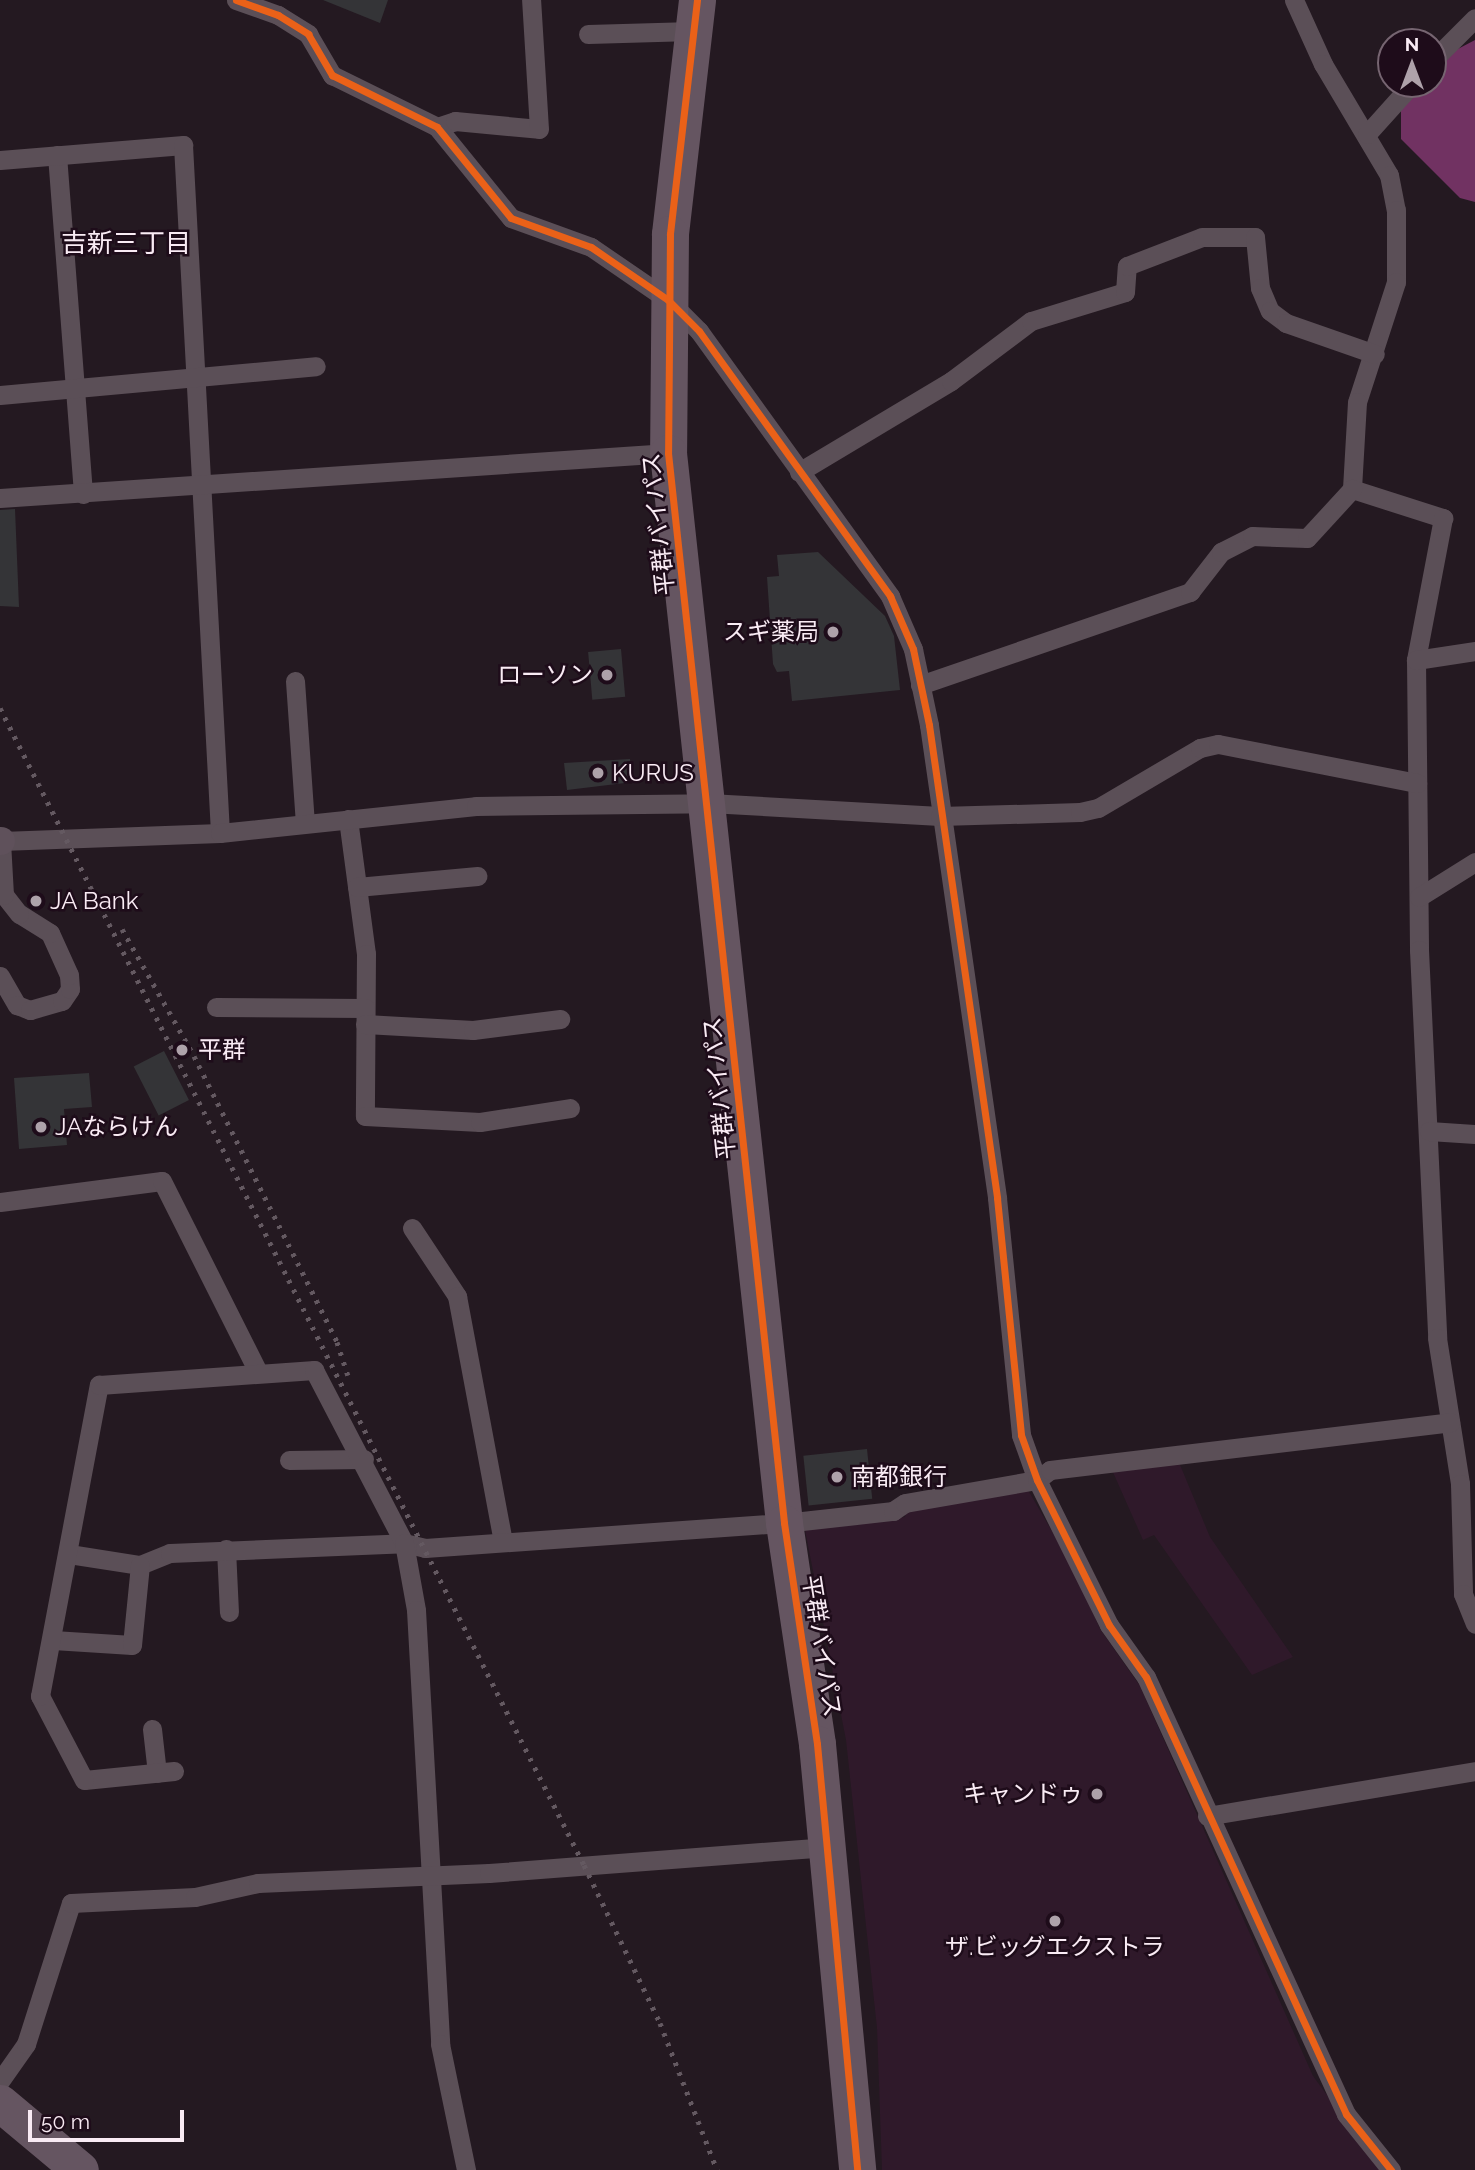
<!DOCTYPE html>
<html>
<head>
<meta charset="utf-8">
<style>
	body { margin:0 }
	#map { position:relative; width:1475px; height:2170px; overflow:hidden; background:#241921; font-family:Raleway,"Noto Sans JP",sans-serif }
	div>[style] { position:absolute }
	.built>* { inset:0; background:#2f192a }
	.forest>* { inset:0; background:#713262 }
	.building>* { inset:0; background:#343437; transform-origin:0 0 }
	.street>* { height:19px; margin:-9.5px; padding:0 9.5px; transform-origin:9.5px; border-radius:9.5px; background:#5b4f57 }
	.secondary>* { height:28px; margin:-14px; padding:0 14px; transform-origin:14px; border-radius:14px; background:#5f515b }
	.highway>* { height:37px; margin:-18.5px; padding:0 18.5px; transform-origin:18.5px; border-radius:18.5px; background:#655561 }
	.rail>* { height:5px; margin-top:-2.5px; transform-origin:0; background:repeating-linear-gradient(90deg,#645961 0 3.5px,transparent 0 10.5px) }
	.cycleway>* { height:7px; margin:-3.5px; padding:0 3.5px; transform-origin:3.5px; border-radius:3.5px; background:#ea6118 }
	.dots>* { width:19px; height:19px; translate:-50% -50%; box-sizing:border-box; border:4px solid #1e0c1a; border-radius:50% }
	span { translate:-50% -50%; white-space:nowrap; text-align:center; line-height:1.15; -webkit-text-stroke:5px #1e0c1a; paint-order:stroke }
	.street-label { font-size:24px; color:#f9ebf4 }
	.poi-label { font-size:24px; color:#f9ebf4 }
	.right { translate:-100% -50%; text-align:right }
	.left { translate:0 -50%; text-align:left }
	.neighbourhood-label { font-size:26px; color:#f9ebf4 }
	.north { position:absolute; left:1377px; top:28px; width:70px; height:70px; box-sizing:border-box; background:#1e0c1a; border:2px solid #766571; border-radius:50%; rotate:0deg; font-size:19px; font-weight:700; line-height:28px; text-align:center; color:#f9ebf4 }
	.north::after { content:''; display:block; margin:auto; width:24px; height:32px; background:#aea2aa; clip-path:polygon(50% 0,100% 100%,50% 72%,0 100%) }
	.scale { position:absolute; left:28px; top:2110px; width:156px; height:32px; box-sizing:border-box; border:4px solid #f9ebf4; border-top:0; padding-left:9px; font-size:21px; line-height:24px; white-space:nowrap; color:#f9ebf4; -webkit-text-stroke:5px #1e0c1a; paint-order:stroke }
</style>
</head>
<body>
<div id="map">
	<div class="built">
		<i style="clip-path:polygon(1178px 1460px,1210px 1537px,1293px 1657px,1252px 1675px,1154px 1535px,1143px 1540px,1112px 1470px)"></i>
		<i style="clip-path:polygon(1028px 1490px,1075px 1571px,1100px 1629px,1140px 1686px,1313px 2076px,1382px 2170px,882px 2170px,877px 2028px,846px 1740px,805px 1530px,905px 1517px,906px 1506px)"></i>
	</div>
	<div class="forest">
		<i style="clip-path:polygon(1475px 40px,1475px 202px,1460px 198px,1401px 139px,1401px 84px,1433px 84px,1433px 62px)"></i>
	</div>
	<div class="building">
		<i style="clip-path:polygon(323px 0,388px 0,380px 23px)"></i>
		<i style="clip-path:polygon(15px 509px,19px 607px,0 606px,0 510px)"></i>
		<i style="clip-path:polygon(818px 552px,885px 616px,894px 636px,900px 690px,792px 701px,789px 671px,777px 672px,773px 664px,767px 577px,779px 576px,777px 555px)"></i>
		<i style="left:621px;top:649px;width:48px;height:33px;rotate:85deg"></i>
		<i style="clip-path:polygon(630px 759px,633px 782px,567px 790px,564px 763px)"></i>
		<i style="left:164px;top:1051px;width:55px;height:34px;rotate:63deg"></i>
		<i style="clip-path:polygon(89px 1073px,92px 1107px,64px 1109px,67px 1145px,19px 1149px,14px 1078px)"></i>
		<i style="left:867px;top:1449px;width:50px;height:64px;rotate:84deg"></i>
	</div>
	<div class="street">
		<i style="left:236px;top:0;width:45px;rotate:19.7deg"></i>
		<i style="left:278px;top:15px;width:36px;rotate:32deg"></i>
		<i style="left:308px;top:34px;width:48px;rotate:59.7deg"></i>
		<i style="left:332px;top:75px;width:117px;rotate:26.3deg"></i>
		<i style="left:437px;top:127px;width:117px;rotate:50.9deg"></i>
		<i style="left:511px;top:218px;width:85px;rotate:19.9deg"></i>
		<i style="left:591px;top:247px;width:93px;rotate:34.5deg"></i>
		<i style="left:668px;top:300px;width:44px;rotate:45deg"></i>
		<i style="left:699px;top:331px;width:327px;rotate:54.2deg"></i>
		<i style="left:890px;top:596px;width:58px;rotate:66.5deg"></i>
		<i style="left:913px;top:649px;width:78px;rotate:78.1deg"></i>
		<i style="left:929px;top:725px;width:478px;rotate:81.8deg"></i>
		<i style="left:997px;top:1198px;width:238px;rotate:84.2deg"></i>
		<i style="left:1021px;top:1435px;width:48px;rotate:70.4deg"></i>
		<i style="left:1037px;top:1480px;width:162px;rotate:63.6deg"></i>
		<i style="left:1109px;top:1625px;width:64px;rotate:54.6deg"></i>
		<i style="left:1146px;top:1677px;width:481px;rotate:65.4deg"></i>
		<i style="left:1346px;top:2114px;width:72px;rotate:51.2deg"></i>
		<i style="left:1294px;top:0;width:70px;rotate:65.6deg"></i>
		<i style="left:1323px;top:64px;width:129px;rotate:59.3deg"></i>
		<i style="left:1389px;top:175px;width:36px;rotate:79deg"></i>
		<i style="left:1396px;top:210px;width:72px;rotate:90deg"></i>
		<i style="left:1396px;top:282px;width:126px;rotate:108deg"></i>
		<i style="left:1357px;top:402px;width:87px;rotate:93.3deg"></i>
		<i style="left:1352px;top:489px;width:96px;rotate:17.7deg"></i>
		<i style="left:1443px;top:518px;width:145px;rotate:100.8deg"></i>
		<i style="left:1416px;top:660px;width:290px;rotate:89.4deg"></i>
		<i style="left:1419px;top:950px;width:388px;rotate:87.3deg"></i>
		<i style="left:1437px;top:1338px;width:148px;rotate:81deg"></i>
		<i style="left:1460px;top:1484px;width:110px;rotate:88.4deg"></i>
		<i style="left:1463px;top:1594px;width:32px;rotate:68deg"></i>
		<i style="left:588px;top:34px;width:104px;rotate:-1.7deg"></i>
		<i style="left:1433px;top:60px;width:59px;rotate:-45deg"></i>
		<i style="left:437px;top:127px;width:19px;rotate:-18deg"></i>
		<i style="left:455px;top:121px;width:84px;rotate:5.4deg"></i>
		<i style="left:539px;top:129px;width:129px;rotate:-93.5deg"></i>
		<i style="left:1367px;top:134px;width:67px;rotate:-48deg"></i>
		<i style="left:57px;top:155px;width:340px;rotate:85.6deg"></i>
		<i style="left:0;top:160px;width:184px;rotate:-4.7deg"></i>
		<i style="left:183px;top:145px;width:689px;rotate:86.92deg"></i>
		<i style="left:0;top:395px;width:317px;rotate:-5.2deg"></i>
		<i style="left:799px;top:472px;width:177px;rotate:-30.9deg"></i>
		<i style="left:951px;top:381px;width:100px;rotate:-36.9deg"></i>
		<i style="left:1031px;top:321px;width:98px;rotate:-17.1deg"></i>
		<i style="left:1125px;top:292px;width:26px;rotate:-86deg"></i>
		<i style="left:1127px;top:266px;width:80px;rotate:-21.1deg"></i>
		<i style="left:1202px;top:237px;width:53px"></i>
		<i style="left:1255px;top:237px;width:51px;rotate:84.4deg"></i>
		<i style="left:1260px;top:288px;width:25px;rotate:67deg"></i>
		<i style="left:1270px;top:311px;width:20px;rotate:37deg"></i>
		<i style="left:1286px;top:323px;width:94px;rotate:19.2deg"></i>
		<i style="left:0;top:498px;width:670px;rotate:-3.85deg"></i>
		<i style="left:1416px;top:660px;width:60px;rotate:-8.7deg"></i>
		<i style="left:295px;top:681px;width:142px;rotate:86deg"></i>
		<i style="left:920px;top:685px;width:286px;rotate:-19deg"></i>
		<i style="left:1190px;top:592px;width:51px;rotate:-52.2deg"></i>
		<i style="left:1221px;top:552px;width:35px;rotate:-27deg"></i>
		<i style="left:1252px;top:536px;width:55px;rotate:2.1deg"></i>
		<i style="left:1307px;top:538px;width:67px;rotate:-47.4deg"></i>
		<i style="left:348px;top:819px;width:136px;rotate:82.4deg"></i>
		<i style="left:366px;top:954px;width:162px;rotate:90.4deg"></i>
		<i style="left:365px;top:1116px;width:115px;rotate:3deg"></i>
		<i style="left:480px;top:1122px;width:91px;rotate:-8.8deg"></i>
		<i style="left:357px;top:887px;width:121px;rotate:-5.2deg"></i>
		<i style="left:1419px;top:897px;width:66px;rotate:-32deg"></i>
		<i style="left:0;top:976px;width:34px;rotate:60deg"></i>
		<i style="left:17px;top:1005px;width:14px;rotate:21deg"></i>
		<i style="left:30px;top:1010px;width:33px;rotate:-16deg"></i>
		<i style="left:62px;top:1001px;width:14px;rotate:-56deg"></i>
		<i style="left:70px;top:989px;width:14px;rotate:-94deg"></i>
		<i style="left:69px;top:975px;width:46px;rotate:-114.3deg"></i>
		<i style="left:50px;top:933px;width:36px;rotate:-148deg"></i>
		<i style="left:19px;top:914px;width:24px;rotate:-128deg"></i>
		<i style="left:4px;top:895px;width:54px;rotate:-93.2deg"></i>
		<i style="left:1px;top:841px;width:219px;rotate:-2.1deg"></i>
		<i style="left:220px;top:833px;width:257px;rotate:-6deg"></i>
		<i style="left:476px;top:806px;width:233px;rotate:-0.7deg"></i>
		<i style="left:709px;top:803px;width:231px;rotate:3.2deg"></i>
		<i style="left:940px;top:816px;width:140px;rotate:-1.6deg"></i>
		<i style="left:1080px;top:812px;width:18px;rotate:-13deg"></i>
		<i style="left:1098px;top:808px;width:118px;rotate:-30.5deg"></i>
		<i style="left:1200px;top:748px;width:18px;rotate:-13deg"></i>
		<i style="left:1218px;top:744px;width:203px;rotate:11.1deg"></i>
		<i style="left:216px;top:1007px;width:149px;rotate:0.4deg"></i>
		<i style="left:365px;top:1024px;width:108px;rotate:3.2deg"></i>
		<i style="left:473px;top:1030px;width:88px;rotate:-7.2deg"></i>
		<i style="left:1429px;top:1131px;width:46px;rotate:3.7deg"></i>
		<i style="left:0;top:1202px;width:163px;rotate:-7.4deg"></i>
		<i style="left:162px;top:1181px;width:214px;rotate:63.3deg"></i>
		<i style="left:412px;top:1228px;width:82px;rotate:56.5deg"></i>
		<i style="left:457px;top:1296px;width:250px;rotate:79.4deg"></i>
		<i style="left:289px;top:1460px;width:75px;rotate:-0.8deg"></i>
		<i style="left:226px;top:1549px;width:63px;rotate:87.3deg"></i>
		<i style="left:69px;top:1554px;width:72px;rotate:8.8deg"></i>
		<i style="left:140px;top:1565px;width:32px;rotate:-22deg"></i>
		<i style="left:170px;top:1553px;width:234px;rotate:-2.4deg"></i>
		<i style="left:404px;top:1543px;width:22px;rotate:13deg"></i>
		<i style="left:425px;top:1548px;width:360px;rotate:-4deg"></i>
		<i style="left:784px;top:1523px;width:110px;rotate:-6.3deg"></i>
		<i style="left:893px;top:1511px;width:14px;rotate:-34deg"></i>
		<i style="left:905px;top:1503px;width:134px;rotate:-9.9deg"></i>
		<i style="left:1037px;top:1480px;width:16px;rotate:-38deg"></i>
		<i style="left:1050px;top:1470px;width:403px;rotate:-6.8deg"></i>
		<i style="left:53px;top:1640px;width:79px;rotate:3.6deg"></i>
		<i style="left:132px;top:1645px;width:80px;rotate:-84.3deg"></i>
		<i style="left:152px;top:1729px;width:44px;rotate:83.5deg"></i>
		<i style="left:174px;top:1771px;width:90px;rotate:174.3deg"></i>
		<i style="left:84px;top:1780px;width:95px;rotate:-117.6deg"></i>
		<i style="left:40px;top:1696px;width:317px;rotate:-79.3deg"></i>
		<i style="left:99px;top:1385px;width:216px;rotate:-4deg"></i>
		<i style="left:314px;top:1370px;width:195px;rotate:62.5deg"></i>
		<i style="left:404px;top:1543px;width:68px;rotate:79.8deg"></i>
		<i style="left:416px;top:1610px;width:435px;rotate:86.8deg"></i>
		<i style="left:440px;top:2044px;width:129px;rotate:78.3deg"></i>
		<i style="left:1207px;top:1816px;width:272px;rotate:-9.5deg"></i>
		<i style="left:0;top:2081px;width:45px;rotate:-54.9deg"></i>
		<i style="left:26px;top:2044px;width:148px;rotate:-72.3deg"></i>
		<i style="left:71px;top:1903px;width:124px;rotate:-2.8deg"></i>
		<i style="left:195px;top:1897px;width:65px;rotate:-12.5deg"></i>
		<i style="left:258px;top:1883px;width:231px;rotate:-2.5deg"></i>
		<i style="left:489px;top:1873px;width:340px;rotate:-4.4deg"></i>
	</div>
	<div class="secondary">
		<i style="left:0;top:841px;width:1px"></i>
	</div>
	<div class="highway">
		<i style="left:697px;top:0;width:236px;rotate:96.6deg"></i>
		<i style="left:670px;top:234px;width:219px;rotate:90.5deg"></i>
		<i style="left:668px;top:453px;width:1076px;rotate:83.81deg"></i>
		<i style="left:784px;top:1523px;width:223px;rotate:81.5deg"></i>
		<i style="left:817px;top:1744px;width:428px;rotate:84.6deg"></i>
		<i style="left:0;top:2103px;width:104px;rotate:39.9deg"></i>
	</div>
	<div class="rail">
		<i style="left:0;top:708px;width:1296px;rotate:63.22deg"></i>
		<i style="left:584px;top:1865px;width:175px;rotate:64.3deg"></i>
		<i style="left:660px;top:2023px;width:158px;rotate:68.8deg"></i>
		<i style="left:122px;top:929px;width:146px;rotate:60.4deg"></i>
		<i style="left:194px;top:1056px;width:320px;rotate:63.4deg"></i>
		<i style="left:337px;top:1342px;width:35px;rotate:72deg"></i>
	</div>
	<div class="cycleway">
		<i style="left:236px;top:0;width:45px;rotate:19.7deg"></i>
		<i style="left:278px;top:15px;width:36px;rotate:32deg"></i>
		<i style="left:308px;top:34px;width:48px;rotate:59.7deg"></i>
		<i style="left:332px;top:75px;width:117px;rotate:26.3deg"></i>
		<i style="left:437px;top:127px;width:117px;rotate:50.9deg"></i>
		<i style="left:511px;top:218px;width:85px;rotate:19.9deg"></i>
		<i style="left:591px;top:247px;width:93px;rotate:34.5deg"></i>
		<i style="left:668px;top:300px;width:44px;rotate:45deg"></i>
		<i style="left:699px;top:331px;width:327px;rotate:54.2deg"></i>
		<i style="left:890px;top:596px;width:58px;rotate:66.5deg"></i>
		<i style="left:913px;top:649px;width:78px;rotate:78.1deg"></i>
		<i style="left:929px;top:725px;width:478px;rotate:81.8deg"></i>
		<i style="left:997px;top:1198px;width:238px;rotate:84.2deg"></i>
		<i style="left:1021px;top:1435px;width:48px;rotate:70.4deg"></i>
		<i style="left:1037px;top:1480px;width:162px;rotate:63.6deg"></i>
		<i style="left:1109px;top:1625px;width:64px;rotate:54.6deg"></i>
		<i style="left:1146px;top:1677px;width:481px;rotate:65.4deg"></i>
		<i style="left:1346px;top:2114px;width:72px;rotate:51.2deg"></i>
		<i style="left:697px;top:0;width:236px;rotate:96.6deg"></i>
		<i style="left:670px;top:234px;width:219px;rotate:90.5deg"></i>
		<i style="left:668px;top:453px;width:1076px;rotate:83.81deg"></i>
		<i style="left:784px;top:1523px;width:223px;rotate:81.5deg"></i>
		<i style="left:817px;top:1744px;width:428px;rotate:84.6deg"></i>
	</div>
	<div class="dots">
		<i style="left:833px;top:632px;background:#aea2aa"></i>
		<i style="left:607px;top:675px;background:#aea2aa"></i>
		<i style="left:598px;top:773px;background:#aea2aa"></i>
		<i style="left:36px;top:901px;background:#aea2aa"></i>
		<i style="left:182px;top:1050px;background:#aea2aa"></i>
		<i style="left:41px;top:1127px;background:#aea2aa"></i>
		<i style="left:837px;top:1477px;background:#aea2aa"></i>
		<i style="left:1097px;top:1794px;background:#aea2aa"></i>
		<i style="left:1055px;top:1921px;background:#aea2aa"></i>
	</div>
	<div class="street-label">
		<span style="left:658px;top:524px;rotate:-96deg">平群バイパス</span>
		<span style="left:719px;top:1088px;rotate:-96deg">平群バイパス</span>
		<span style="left:822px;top:1646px;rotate:81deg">平群バイパス</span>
	</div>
	<div class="poi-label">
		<span class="right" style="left:819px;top:632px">スギ薬局</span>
		<span class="right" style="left:593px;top:675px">ローソン</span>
		<span class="left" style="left:612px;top:773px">KURUS</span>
		<span class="left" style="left:50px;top:901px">JA Bank</span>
		<span class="left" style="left:198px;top:1050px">平群</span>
		<span class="left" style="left:55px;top:1127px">JAならけん</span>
		<span class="left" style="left:851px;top:1477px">南都銀行</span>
		<span class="right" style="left:1083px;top:1794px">キャンドゥ</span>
		<span style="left:1055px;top:1947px">ザ.ビッグエクストラ</span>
	</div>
	<div class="neighbourhood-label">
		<span style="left:126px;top:244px">吉新三丁目</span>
	</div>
	<div class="north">N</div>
	<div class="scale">50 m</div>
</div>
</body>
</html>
